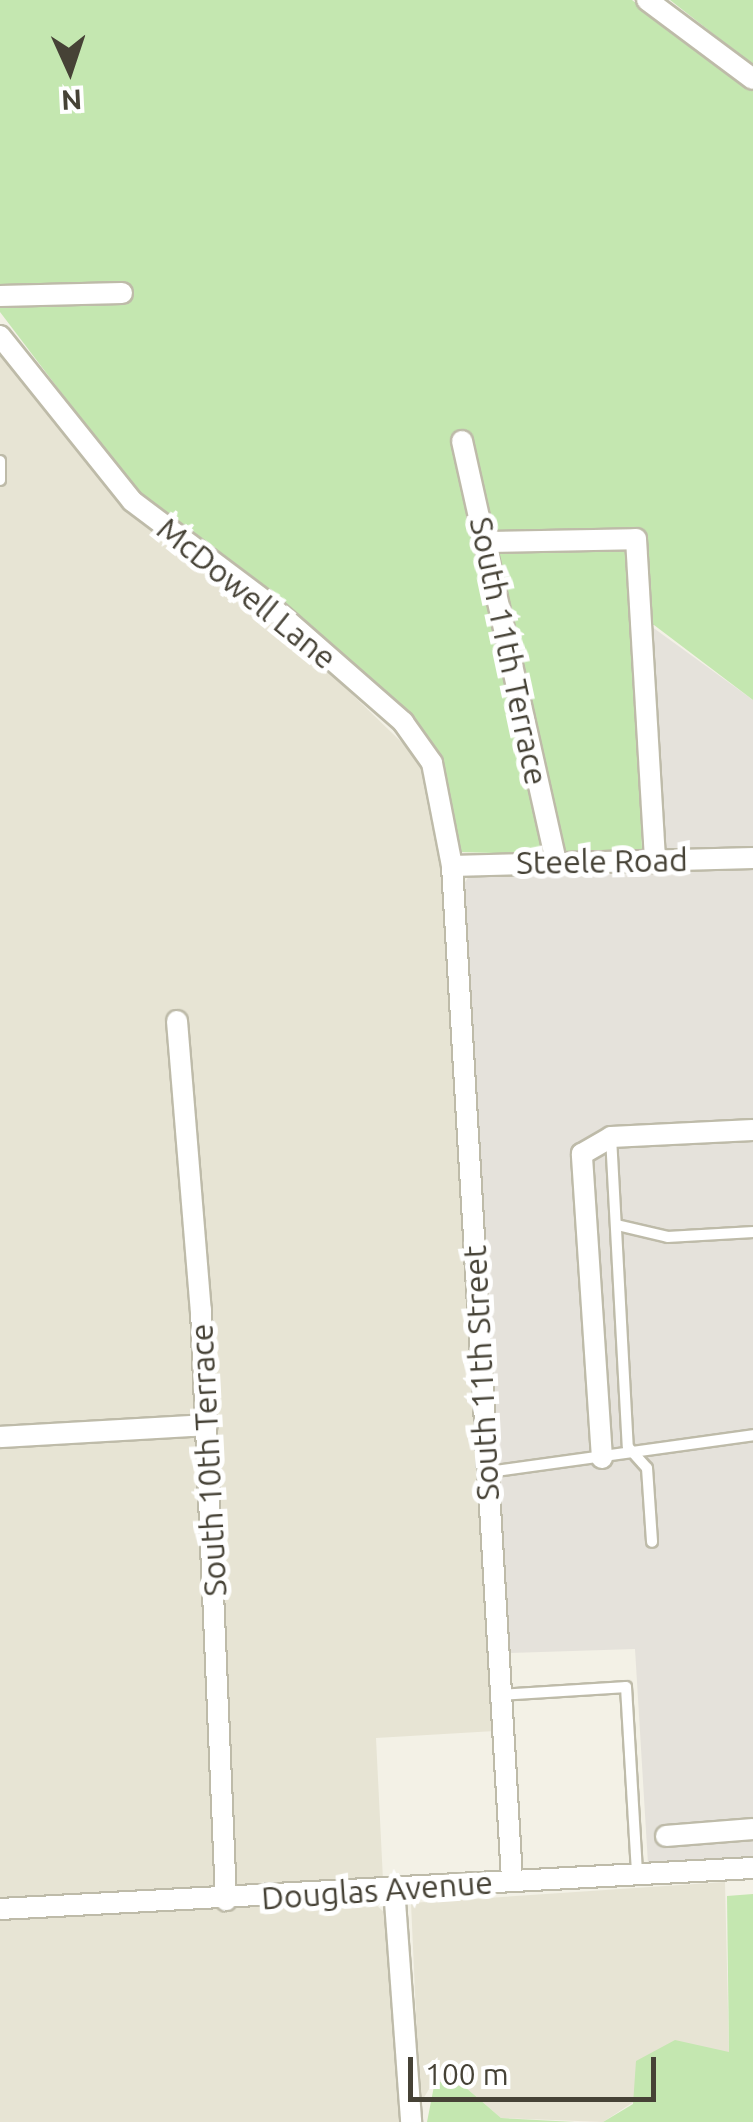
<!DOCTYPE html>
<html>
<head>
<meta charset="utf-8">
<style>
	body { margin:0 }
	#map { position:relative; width:753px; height:2122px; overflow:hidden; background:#f3f1e6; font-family:Ubuntu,sans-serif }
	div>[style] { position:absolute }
	.residential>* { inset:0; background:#e7e4d4 }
	.industrial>* { inset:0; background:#e5e2db }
	.green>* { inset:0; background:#c4e7b0 }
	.roads { filter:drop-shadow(2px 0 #bebba9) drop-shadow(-2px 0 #bebba9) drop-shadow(0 2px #bebba9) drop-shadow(0 -2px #bebba9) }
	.service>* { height:10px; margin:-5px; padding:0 5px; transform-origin:5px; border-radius:5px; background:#fff }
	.minor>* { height:20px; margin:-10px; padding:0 10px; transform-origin:10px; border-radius:10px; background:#fff }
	span { translate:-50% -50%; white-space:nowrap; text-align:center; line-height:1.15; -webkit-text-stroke:10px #fff; paint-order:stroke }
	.street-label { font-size:32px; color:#464236 }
	.north { position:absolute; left:20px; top:20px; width:100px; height:100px; -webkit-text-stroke:8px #fff; paint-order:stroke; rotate:177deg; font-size:28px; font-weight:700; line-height:40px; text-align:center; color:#464236 }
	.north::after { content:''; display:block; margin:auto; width:35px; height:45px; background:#464236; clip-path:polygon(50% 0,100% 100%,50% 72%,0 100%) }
	.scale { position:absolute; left:408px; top:2057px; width:248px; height:45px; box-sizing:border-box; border:5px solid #464236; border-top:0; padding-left:12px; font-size:30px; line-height:35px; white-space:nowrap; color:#464236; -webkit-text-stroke:8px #fff; paint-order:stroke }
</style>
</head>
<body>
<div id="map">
	<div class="residential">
		<i style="clip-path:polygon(0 346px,128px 508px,269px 614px,421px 761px,443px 864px,495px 1731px,376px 1738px,383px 1880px,0 1898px)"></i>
		<i style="clip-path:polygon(725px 1882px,729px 2053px,707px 2054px,603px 2122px,501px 2118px,465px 2087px,434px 2081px,420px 2104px,411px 1903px)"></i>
		<i style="clip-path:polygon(372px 1901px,390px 1918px,406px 2122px,0 2122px,0 1919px)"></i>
	</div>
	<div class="industrial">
		<i style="clip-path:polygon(648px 624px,753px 700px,753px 852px,664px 851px)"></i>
		<i style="clip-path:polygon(753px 866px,753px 1858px,648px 1864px,635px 1649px,510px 1653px,461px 889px,470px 874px)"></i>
	</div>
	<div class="green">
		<i style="clip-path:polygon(0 0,632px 0,753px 90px,753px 700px,654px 625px,636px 624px,642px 849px,627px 857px,459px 852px,443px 771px,139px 495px,0 312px)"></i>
		<i style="clip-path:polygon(670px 0,753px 0,753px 65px)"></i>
		<i style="clip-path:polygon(753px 1894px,753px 2122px,603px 2122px,633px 2104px,636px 2061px,675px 2040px,729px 2052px,727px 1896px)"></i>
		<i style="clip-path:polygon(435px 2081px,465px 2087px,501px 2118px,575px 2122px,427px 2122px)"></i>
	</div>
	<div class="roads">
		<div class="service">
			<i style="left:0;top:461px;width:19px;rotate:90deg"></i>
			<i style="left:611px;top:1137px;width:310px;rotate:86.9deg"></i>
			<i style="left:628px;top:1447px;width:28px;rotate:48deg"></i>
			<i style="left:647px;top:1468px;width:74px;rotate:86.1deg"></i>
			<i style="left:617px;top:1225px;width:52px;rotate:13.2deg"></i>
			<i style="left:668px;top:1237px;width:85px;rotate:-3.4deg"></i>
			<i style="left:488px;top:1472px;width:268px;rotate:-7.9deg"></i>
			<i style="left:500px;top:1695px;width:126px;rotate:-3.6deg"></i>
			<i style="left:626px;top:1687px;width:187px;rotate:86.6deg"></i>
		</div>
		<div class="minor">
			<i style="left:647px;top:0;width:132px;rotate:36.7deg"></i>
			<i style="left:0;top:296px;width:122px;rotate:-1.4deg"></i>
			<i style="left:0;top:336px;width:211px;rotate:51.3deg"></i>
			<i style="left:132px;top:501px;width:166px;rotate:36.9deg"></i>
			<i style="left:265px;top:601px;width:184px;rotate:41.2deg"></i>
			<i style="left:403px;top:722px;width:50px;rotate:54.7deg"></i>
			<i style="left:432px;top:763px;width:105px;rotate:79deg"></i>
			<i style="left:452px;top:866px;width:1016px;rotate:86.61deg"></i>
			<i style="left:462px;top:441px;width:430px;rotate:77.4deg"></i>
			<i style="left:486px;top:542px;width:150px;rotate:-1.1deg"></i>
			<i style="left:636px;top:539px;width:324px;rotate:86.6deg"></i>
			<i style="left:452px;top:866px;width:301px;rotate:-1.5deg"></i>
			<i style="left:177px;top:1021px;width:290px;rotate:85.3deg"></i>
			<i style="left:201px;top:1310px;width:591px;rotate:87.57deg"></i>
			<i style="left:0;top:1437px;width:207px;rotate:-3.3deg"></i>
			<i style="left:602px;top:1458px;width:305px;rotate:-93.8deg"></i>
			<i style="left:582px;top:1154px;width:34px;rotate:-30deg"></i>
			<i style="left:611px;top:1137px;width:142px;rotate:-2.8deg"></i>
			<i style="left:666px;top:1836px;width:87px;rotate:-4.6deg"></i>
			<i style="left:394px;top:1888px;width:235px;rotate:85.8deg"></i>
			<i style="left:0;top:1909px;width:754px;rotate:-3.12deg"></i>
		</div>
	</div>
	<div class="street-label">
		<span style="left:247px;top:593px;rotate:39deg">McDowell Lane</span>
		<span style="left:509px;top:651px;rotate:78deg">South 11th Terrace</span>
		<span style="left:602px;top:861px;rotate:-1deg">Steele Road</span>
		<span style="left:481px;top:1373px;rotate:-93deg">South 11th Street</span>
		<span style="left:208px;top:1460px;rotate:-93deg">South 10th Terrace</span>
		<span style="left:377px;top:1890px;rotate:-4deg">Douglas Avenue</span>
	</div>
	<div class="north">N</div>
	<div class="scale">100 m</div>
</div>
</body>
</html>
